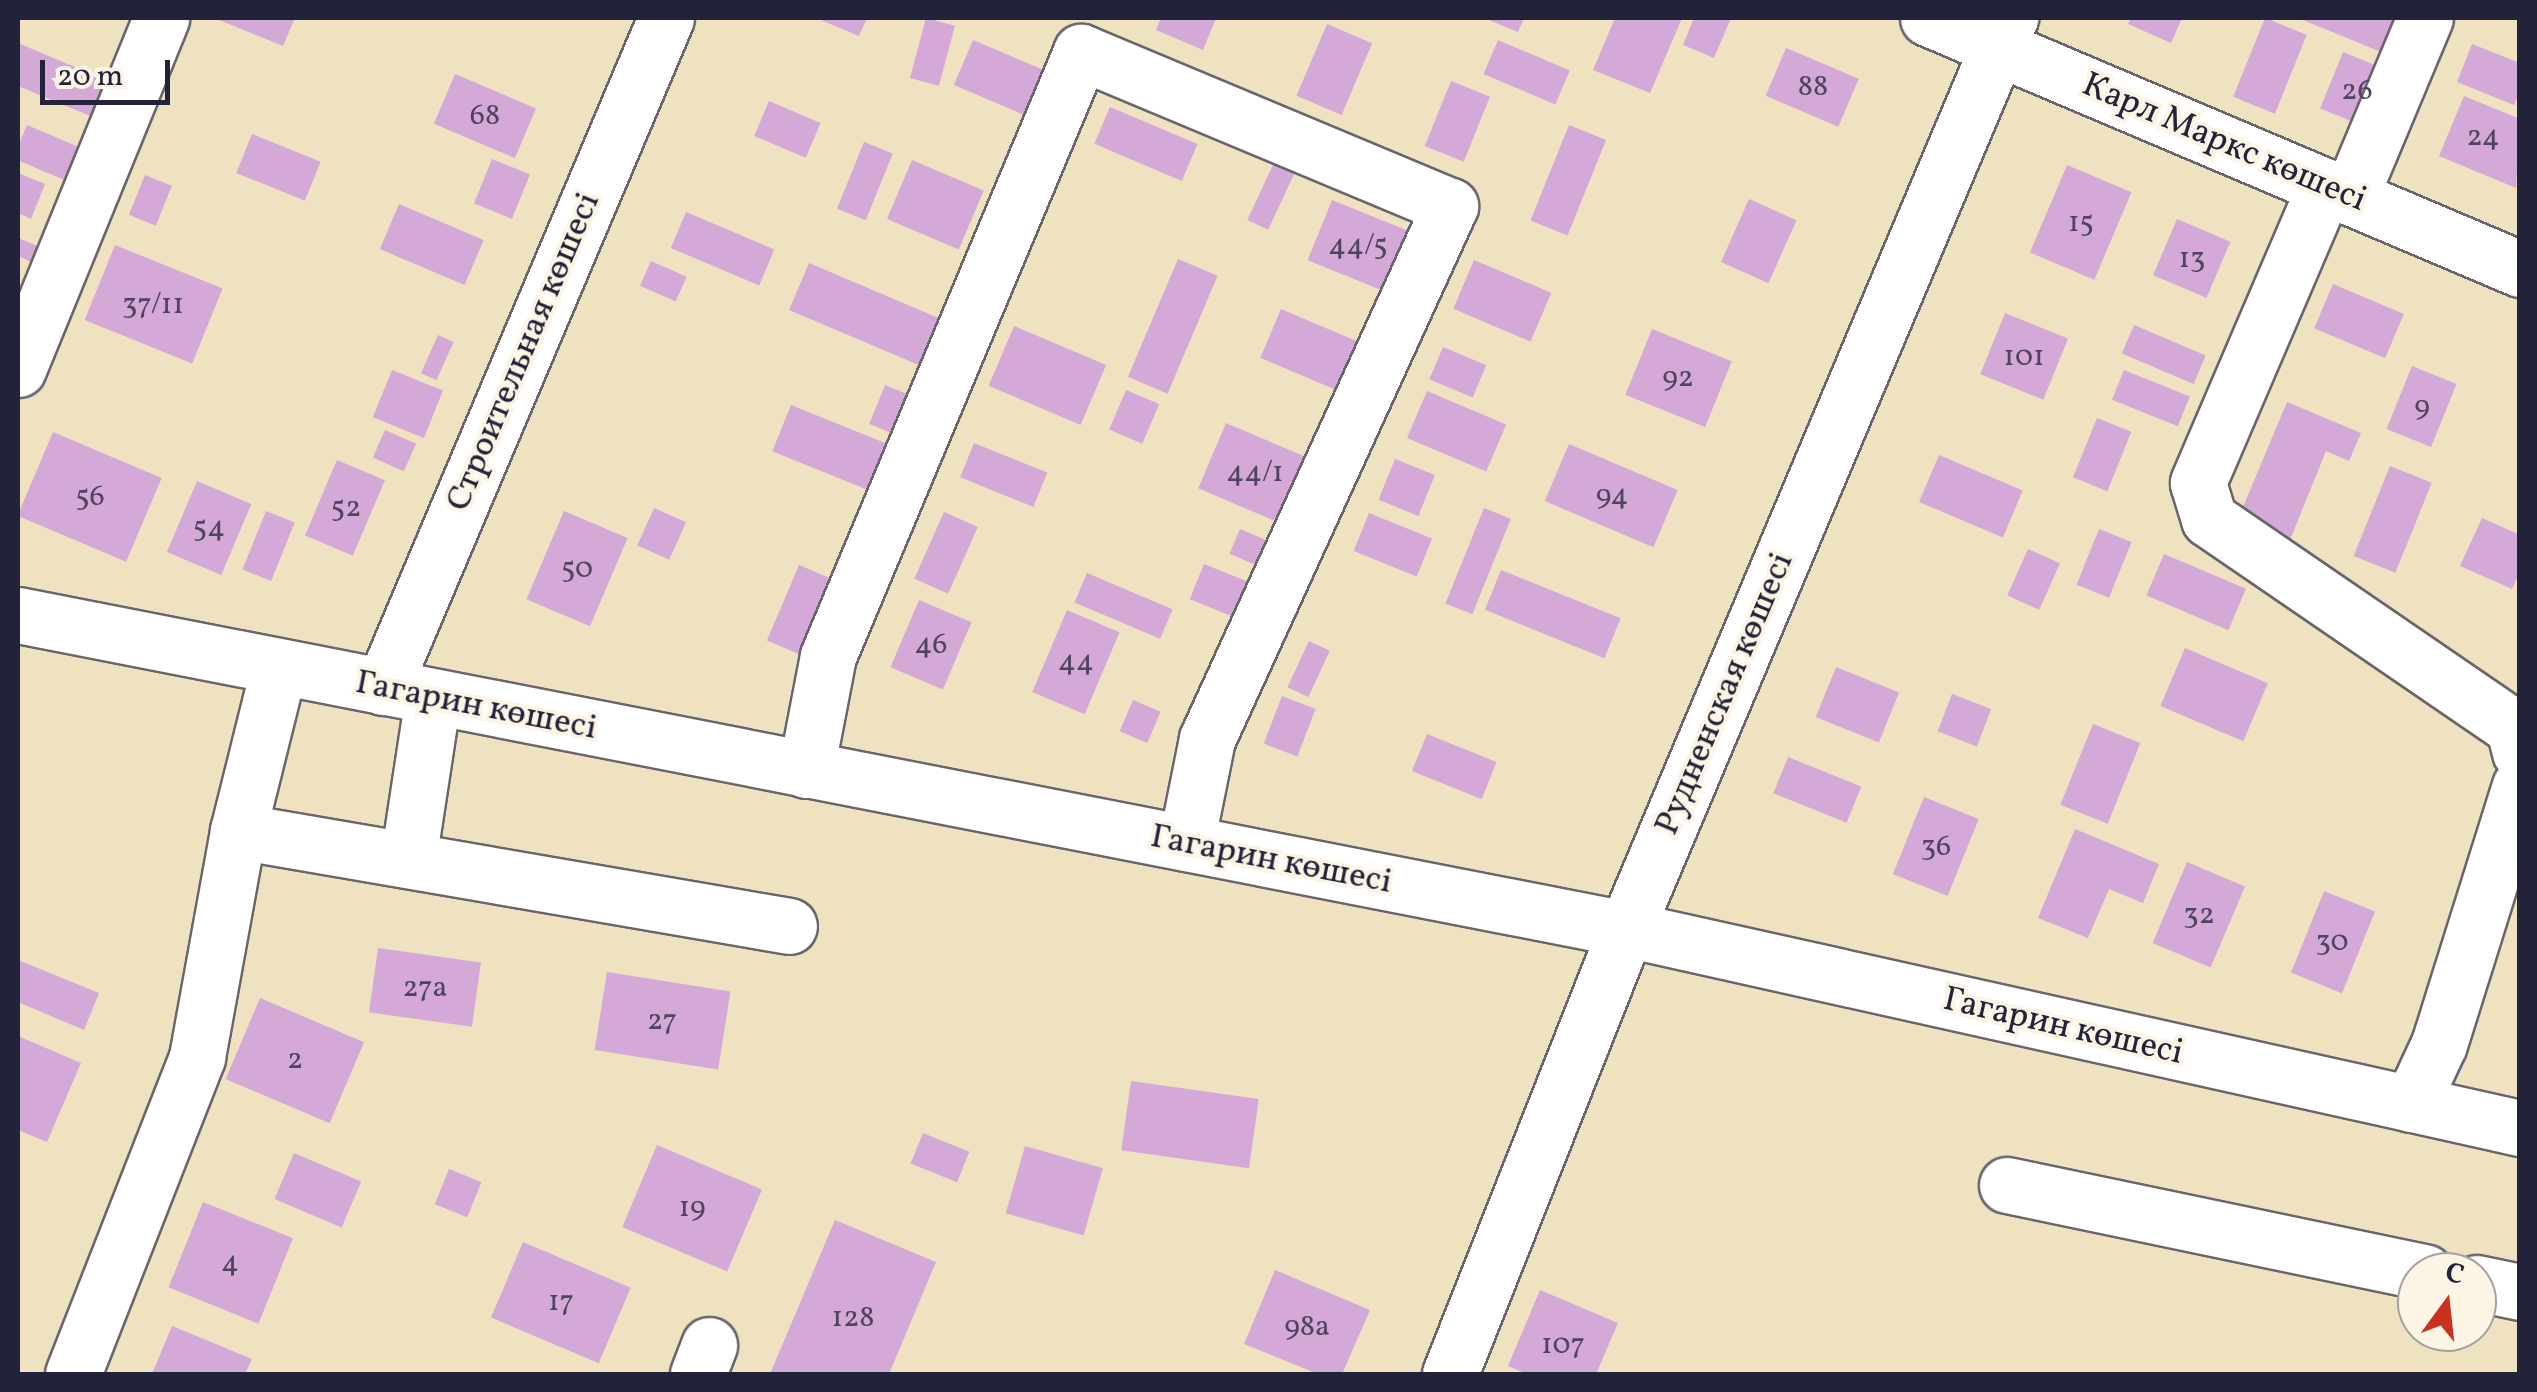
<!DOCTYPE html>
<html>
<head>
<meta charset="utf-8">
<style>
	body { margin:0 }
	#map { position:relative; width:2537px; height:1392px; overflow:hidden; background:#efe2c1; font-family:Vollkorn,serif }
	div>[style] { position:absolute }
	.building>* { inset:0; background:#d4a8d7; transform-origin:0 0 }
	.roads { filter:drop-shadow(2px 0 #6a656a) drop-shadow(-2px 0 #6a656a) drop-shadow(0 2px #6a656a) drop-shadow(0 -2px #6a656a) }
	.minor>* { height:55px; margin:-27.5px; padding:0 27.5px; transform-origin:27.5px; border-radius:27.5px; background:#fff }
	span { translate:-50% -50%; white-space:nowrap; text-align:center; line-height:1.15; -webkit-text-stroke:8px #fcf5e5; paint-order:stroke }
	.number-label { font-size:30px; color:#4e4462 }
	.number-label span { -webkit-text-stroke-width:0 }
	.street-label { font-size:35px; color:#22223b }
	.frame { position:absolute; inset:0; border:20px solid #22223b; pointer-events:none }
	.north { position:absolute; left:2397px; top:1252px; width:100px; height:100px; box-sizing:border-box; background:#fcf5e5; border:2px solid #a5a1a1; border-radius:50%; rotate:15deg; font-size:28px; font-weight:700; line-height:40px; text-align:center; color:#22223b }
	.north::after { content:''; display:block; margin:auto; width:35px; height:45px; background:#c8321e; clip-path:polygon(50% 0,100% 100%,50% 72%,0 100%) }
	.scale { position:absolute; left:40px; top:60px; width:130px; height:45px; box-sizing:border-box; border:5px solid #22223b; border-top:0; padding-left:12px; font-size:30px; line-height:35px; white-space:nowrap; color:#22223b; -webkit-text-stroke:8px #fcf5e5; paint-order:stroke }
</style>
</head>
<body>
<div id="map">
	<div class="building">
		<i style="clip-path:polygon(214px 18px,295px 18px,283px 46px)"></i>
		<i style="clip-path:polygon(816px 18px,867px 18px,859px 36px)"></i>
		<i style="left:926px;top:18px;width:30px;height:62px;rotate:15deg"></i>
		<i style="clip-path:polygon(1161px 18px,1216px 18px,1203px 50px,1156px 30px)"></i>
		<i style="clip-path:polygon(1484px 18px,1524px 18px,1518px 32px)"></i>
		<i style="clip-path:polygon(1615px 18px,1682px 18px,1650px 93px,1593px 70px)"></i>
		<i style="clip-path:polygon(1694px 18px,1731px 18px,1714px 58px,1683px 45px)"></i>
		<i style="clip-path:polygon(2131px 18px,2182px 18px,2171px 43px,2128px 24px)"></i>
		<i style="left:2265px;top:18px;width:45px;height:85px;rotate:22deg"></i>
		<i style="clip-path:polygon(2298px 18px,2401px 18px,2386px 54px)"></i>
		<i style="left:1327px;top:24px;width:49px;height:78px;rotate:23deg"></i>
		<i style="left:973px;top:40px;width:83px;height:49px;rotate:23deg"></i>
		<i style="left:1498px;top:40px;width:78px;height:37px;rotate:23deg"></i>
		<i style="clip-path:polygon(18px 43px,108px 81px,93px 117px,18px 86px)"></i>
		<i style="clip-path:polygon(2472px 44px,2520px 63px,2520px 91px,2514px 105px,2457px 82px)"></i>
		<i style="left:1786px;top:48px;width:79px;height:52px;rotate:23deg"></i>
		<i style="left:2343px;top:52px;width:55px;height:61px;rotate:22deg"></i>
		<i style="left:455px;top:74px;width:88px;height:54px;rotate:23deg"></i>
		<i style="left:1451px;top:81px;width:42px;height:70px;rotate:22deg"></i>
		<i style="clip-path:polygon(2464px 96px,2520px 119px,2516px 188px,2439px 156px)"></i>
		<i style="left:769px;top:101px;width:56px;height:38px;rotate:23deg"></i>
		<i style="left:1110px;top:107px;width:95px;height:40px;rotate:23deg"></i>
		<i style="left:27px;top:125px;width:65px;height:36px;rotate:23deg"></i>
		<i style="left:1569px;top:125px;width:40px;height:103px;rotate:22deg"></i>
		<i style="left:252px;top:134px;width:74px;height:42px;rotate:22deg"></i>
		<i style="left:864px;top:142px;width:31px;height:72px;rotate:22deg"></i>
		<i style="left:1279px;top:152px;width:23px;height:75px;rotate:25deg"></i>
		<i style="left:492px;top:159px;width:41px;height:48px;rotate:22deg"></i>
		<i style="left:912px;top:160px;width:78px;height:64px;rotate:23deg"></i>
		<i style="left:2067px;top:165px;width:70px;height:95px;rotate:23deg"></i>
		<i style="clip-path:polygon(18px 173px,45px 184px,31px 219px,18px 213px)"></i>
		<i style="left:145px;top:175px;width:29px;height:43px;rotate:22deg"></i>
		<i style="left:1749px;top:199px;width:52px;height:69px;rotate:24deg"></i>
		<i style="left:1332px;top:200px;width:84px;height:65px;rotate:22deg"></i>
		<i style="left:399px;top:204px;width:92px;height:49px;rotate:23deg"></i>
		<i style="left:686px;top:212px;width:96px;height:39px;rotate:23deg"></i>
		<i style="left:2177px;top:219px;width:58px;height:61px;rotate:23deg"></i>
		<i style="clip-path:polygon(18px 238px,47px 250px,40px 266px,18px 256px)"></i>
		<i style="left:115px;top:245px;width:116px;height:81px;rotate:22deg"></i>
		<i style="left:1178px;top:259px;width:43px;height:128px;rotate:23deg"></i>
		<i style="left:1474px;top:260px;width:84px;height:53px;rotate:23deg"></i>
		<i style="left:651px;top:261px;width:39px;height:27px;rotate:24deg"></i>
		<i style="left:809px;top:263px;width:142px;height:51px;rotate:23deg"></i>
		<i style="left:2333px;top:284px;width:77px;height:48px;rotate:23deg"></i>
		<i style="left:1281px;top:309px;width:82px;height:53px;rotate:23deg"></i>
		<i style="left:2005px;top:313px;width:68px;height:66px;rotate:22deg"></i>
		<i style="left:2134px;top:325px;width:78px;height:31px;rotate:23deg"></i>
		<i style="left:1014px;top:326px;width:100px;height:65px;rotate:23deg"></i>
		<i style="left:1652px;top:329px;width:86px;height:71px;rotate:22deg"></i>
		<i style="left:438px;top:335px;width:17px;height:42px;rotate:24deg"></i>
		<i style="left:1443px;top:347px;width:47px;height:35px;rotate:23deg"></i>
		<i style="left:2412px;top:366px;width:48px;height:68px;rotate:22deg"></i>
		<i style="left:392px;top:370px;width:55px;height:51px;rotate:22deg"></i>
		<i style="left:2124px;top:370px;width:71px;height:32px;rotate:22deg"></i>
		<i style="left:885px;top:385px;width:40px;height:42px;rotate:22deg"></i>
		<i style="left:1126px;top:390px;width:36px;height:43px;rotate:23deg"></i>
		<i style="left:1427px;top:391px;width:86px;height:51px;rotate:23deg"></i>
		<i style="clip-path:polygon(2287px 402px,2361px 433px,2349px 461px,2326px 451px,2290px 540px,2238px 519px)"></i>
		<i style="left:791px;top:405px;width:110px;height:50px;rotate:22deg"></i>
		<i style="left:2097px;top:418px;width:37px;height:64px;rotate:22deg"></i>
		<i style="left:1226px;top:423px;width:92px;height:71px;rotate:23deg"></i>
		<i style="left:385px;top:430px;width:34px;height:30px;rotate:24deg"></i>
		<i style="left:53px;top:432px;width:118px;height:91px;rotate:23deg"></i>
		<i style="left:974px;top:443px;width:79px;height:37px;rotate:22deg"></i>
		<i style="left:1569px;top:444px;width:118px;height:62px;rotate:23deg"></i>
		<i style="left:1939px;top:455px;width:91px;height:51px;rotate:23deg"></i>
		<i style="left:1395px;top:459px;width:43px;height:44px;rotate:22deg"></i>
		<i style="left:337px;top:460px;width:52px;height:82px;rotate:23deg"></i>
		<i style="left:2390px;top:466px;width:45px;height:97px;rotate:22deg"></i>
		<i style="left:197px;top:481px;width:59px;height:77px;rotate:23deg"></i>
		<i style="left:654px;top:508px;width:35px;height:41px;rotate:24deg"></i>
		<i style="left:1484px;top:508px;width:29px;height:103px;rotate:22deg"></i>
		<i style="left:266px;top:511px;width:31px;height:63px;rotate:22deg"></i>
		<i style="left:564px;top:511px;width:69px;height:96px;rotate:23deg"></i>
		<i style="left:944px;top:512px;width:37px;height:73px;rotate:24deg"></i>
		<i style="left:1369px;top:513px;width:68px;height:41px;rotate:22deg"></i>
		<i style="clip-path:polygon(2482px 518px,2520px 535px,2520px 572px,2512px 589px,2460px 566px)"></i>
		<i style="left:1240px;top:529px;width:36px;height:27px;rotate:23deg"></i>
		<i style="left:2099px;top:529px;width:35px;height:60px;rotate:22deg"></i>
		<i style="left:2028px;top:549px;width:35px;height:51px;rotate:24deg"></i>
		<i style="left:2164px;top:554px;width:89px;height:45px;rotate:23deg"></i>
		<i style="left:1204px;top:564px;width:55px;height:38px;rotate:22deg"></i>
		<i style="left:799px;top:565px;width:36px;height:82px;rotate:23deg"></i>
		<i style="left:1501px;top:570px;width:129px;height:43px;rotate:22deg"></i>
		<i style="left:1087px;top:573px;width:93px;height:32px;rotate:23deg"></i>
		<i style="left:919px;top:600px;width:57px;height:73px;rotate:23deg"></i>
		<i style="left:1067px;top:610px;width:57px;height:89px;rotate:23deg"></i>
		<i style="left:1309px;top:641px;width:23px;height:51px;rotate:25deg"></i>
		<i style="left:2185px;top:648px;width:90px;height:63px;rotate:23deg"></i>
		<i style="left:1836px;top:667px;width:68px;height:54px;rotate:22deg"></i>
		<i style="left:1952px;top:694px;width:42px;height:40px;rotate:21deg"></i>
		<i style="left:1282px;top:696px;width:36px;height:51px;rotate:21deg"></i>
		<i style="left:1133px;top:700px;width:30px;height:34px;rotate:23deg"></i>
		<i style="left:2093px;top:724px;width:51px;height:87px;rotate:22deg"></i>
		<i style="left:1427px;top:734px;width:75px;height:40px;rotate:22deg"></i>
		<i style="left:1788px;top:757px;width:79px;height:39px;rotate:22deg"></i>
		<i style="left:1924px;top:797px;width:59px;height:83px;rotate:22deg"></i>
		<i style="clip-path:polygon(2075px 829px,2159px 864px,2143px 903px,2109px 889px,2088px 938px,2038px 918px)"></i>
		<i style="left:2187px;top:862px;width:63px;height:88px;rotate:23deg"></i>
		<i style="left:2324px;top:891px;width:55px;height:88px;rotate:22deg"></i>
		<i style="left:378px;top:948px;width:104px;height:65px;rotate:8deg"></i>
		<i style="clip-path:polygon(18px 960px,99px 993px,84px 1030px,18px 1002px)"></i>
		<i style="left:607px;top:972px;width:125px;height:79px;rotate:9deg"></i>
		<i style="left:260px;top:998px;width:113px;height:88px;rotate:23deg"></i>
		<i style="clip-path:polygon(18px 1036px,81px 1063px,47px 1142px,18px 1130px)"></i>
		<i style="left:1131px;top:1081px;width:129px;height:70px;rotate:8deg"></i>
		<i style="left:923px;top:1133px;width:50px;height:33px;rotate:22deg"></i>
		<i style="left:657px;top:1145px;width:114px;height:89px;rotate:23deg"></i>
		<i style="left:1025px;top:1146px;width:81px;height:70px;rotate:16deg"></i>
		<i style="left:294px;top:1153px;width:73px;height:50px;rotate:23deg"></i>
		<i style="left:449px;top:1169px;width:35px;height:38px;rotate:22deg"></i>
		<i style="left:203px;top:1202px;width:97px;height:92px;rotate:22deg"></i>
		<i style="clip-path:polygon(835px 1220px,936px 1262px,889px 1374px,770px 1374px)"></i>
		<i style="left:523px;top:1242px;width:117px;height:82px;rotate:23deg"></i>
		<i style="clip-path:polygon(1275px 1270px,1370px 1310px,1342px 1374px,1318px 1374px,1244px 1344px)"></i>
		<i style="clip-path:polygon(1540px 1290px,1618px 1323px,1596px 1374px,1527px 1374px,1508px 1366px)"></i>
		<i style="clip-path:polygon(172px 1326px,252px 1359px,245px 1374px,152px 1374px)"></i>
	</div>
	<div class="roads">
		<div class="minor">
			<i style="left:1928px;top:18px;width:643px;rotate:22.98deg"></i>
			<i style="left:2325px;top:186px;width:323px;rotate:113.2deg"></i>
			<i style="left:2198px;top:483px;width:38px;rotate:73deg"></i>
			<i style="left:2209px;top:519px;width:370px;rotate:34.4deg"></i>
			<i style="left:2514px;top:728px;width:25px;rotate:76deg"></i>
			<i style="left:2350px;top:197px;width:194px;rotate:-67.3deg"></i>
			<i style="left:18px;top:369px;width:379px;rotate:-67.8deg"></i>
			<i style="left:18px;top:615px;width:1638px;rotate:11.05deg"></i>
			<i style="left:1626px;top:929px;width:916px;rotate:12.55deg"></i>
			<i style="left:383px;top:687px;width:726px;rotate:-67.07deg"></i>
			<i style="left:806px;top:770px;width:116px;rotate:-79.1deg"></i>
			<i style="left:828px;top:656px;width:655px;rotate:-67.27deg"></i>
			<i style="left:1081px;top:52px;width:400px;rotate:22.7deg"></i>
			<i style="left:1450px;top:206px;width:586px;rotate:114.51deg"></i>
			<i style="left:1207px;top:739px;width:106px;rotate:101.4deg"></i>
			<i style="left:238px;top:831px;width:559px;rotate:9.78deg"></i>
			<i style="left:408px;top:860px;width:165px;rotate:-81.3deg"></i>
			<i style="left:2411px;top:1104px;width:66px;rotate:-65deg"></i>
			<i style="left:2439px;top:1044px;width:270px;rotate:-72.6deg"></i>
			<i style="left:2007px;top:1185px;width:427px;rotate:11.8deg"></i>
			<i style="left:2477px;top:1283px;width:44px;rotate:11.8deg"></i>
			<i style="left:73px;top:1374px;width:340px;rotate:-68.6deg"></i>
			<i style="left:197px;top:1057px;width:230px;rotate:-79.7deg"></i>
			<i style="left:238px;top:831px;width:169px;rotate:-76deg"></i>
			<i style="left:698px;top:1374px;width:31px;rotate:-69deg"></i>
			<i style="left:1450px;top:1374px;width:479px;rotate:-68.4deg"></i>
			<i style="left:1626px;top:929px;width:989px;rotate:-67.14deg"></i>
		</div>
	</div>
	<div class="number-label">
		<span style="left:1813px;top:87px">88</span>
		<span style="left:2357px;top:91px">26</span>
		<span style="left:485px;top:116px">68</span>
		<span style="left:2483px;top:137px">24</span>
		<span style="left:2081px;top:223px">15</span>
		<span style="left:1358px;top:246px">44/5</span>
		<span style="left:2192px;top:259px">13</span>
		<span style="left:153px;top:305px">37/11</span>
		<span style="left:2024px;top:357px">101</span>
		<span style="left:1678px;top:378px">92</span>
		<span style="left:2422px;top:407px">9</span>
		<span style="left:1255px;top:473px">44/1</span>
		<span style="left:1612px;top:496px">94</span>
		<span style="left:90px;top:497px">56</span>
		<span style="left:346px;top:508px">52</span>
		<span style="left:209px;top:528px">54</span>
		<span style="left:577px;top:569px">50</span>
		<span style="left:931px;top:645px">46</span>
		<span style="left:1076px;top:662px">44</span>
		<span style="left:1936px;top:847px">36</span>
		<span style="left:2199px;top:915px">32</span>
		<span style="left:2332px;top:942px">30</span>
		<span style="left:425px;top:988px">27а</span>
		<span style="left:662px;top:1021px">27</span>
		<span style="left:295px;top:1060px">2</span>
		<span style="left:692px;top:1208px">19</span>
		<span style="left:230px;top:1263px">4</span>
		<span style="left:561px;top:1302px">17</span>
		<span style="left:853px;top:1318px">128</span>
		<span style="left:1307px;top:1327px">98а</span>
		<span style="left:1563px;top:1345px">107</span>
	</div>
	<div class="street-label">
		<span style="left:2224px;top:143px;rotate:23deg">Карл Маркс көшесі</span>
		<span style="left:524px;top:352px;rotate:-67deg">Строительная көшесі</span>
		<span style="left:1725px;top:694px;rotate:-67deg">Рудненская көшесі</span>
		<span style="left:476px;top:706px;rotate:11deg">Гагарин көшесі</span>
		<span style="left:1271px;top:860px;rotate:11deg">Гагарин көшесі</span>
		<span style="left:2063px;top:1027px;rotate:13deg">Гагарин көшесі</span>
	</div>
	<div class="frame"></div>
	<div class="north">С</div>
	<div class="scale">20 m</div>
</div>
</body>
</html>
